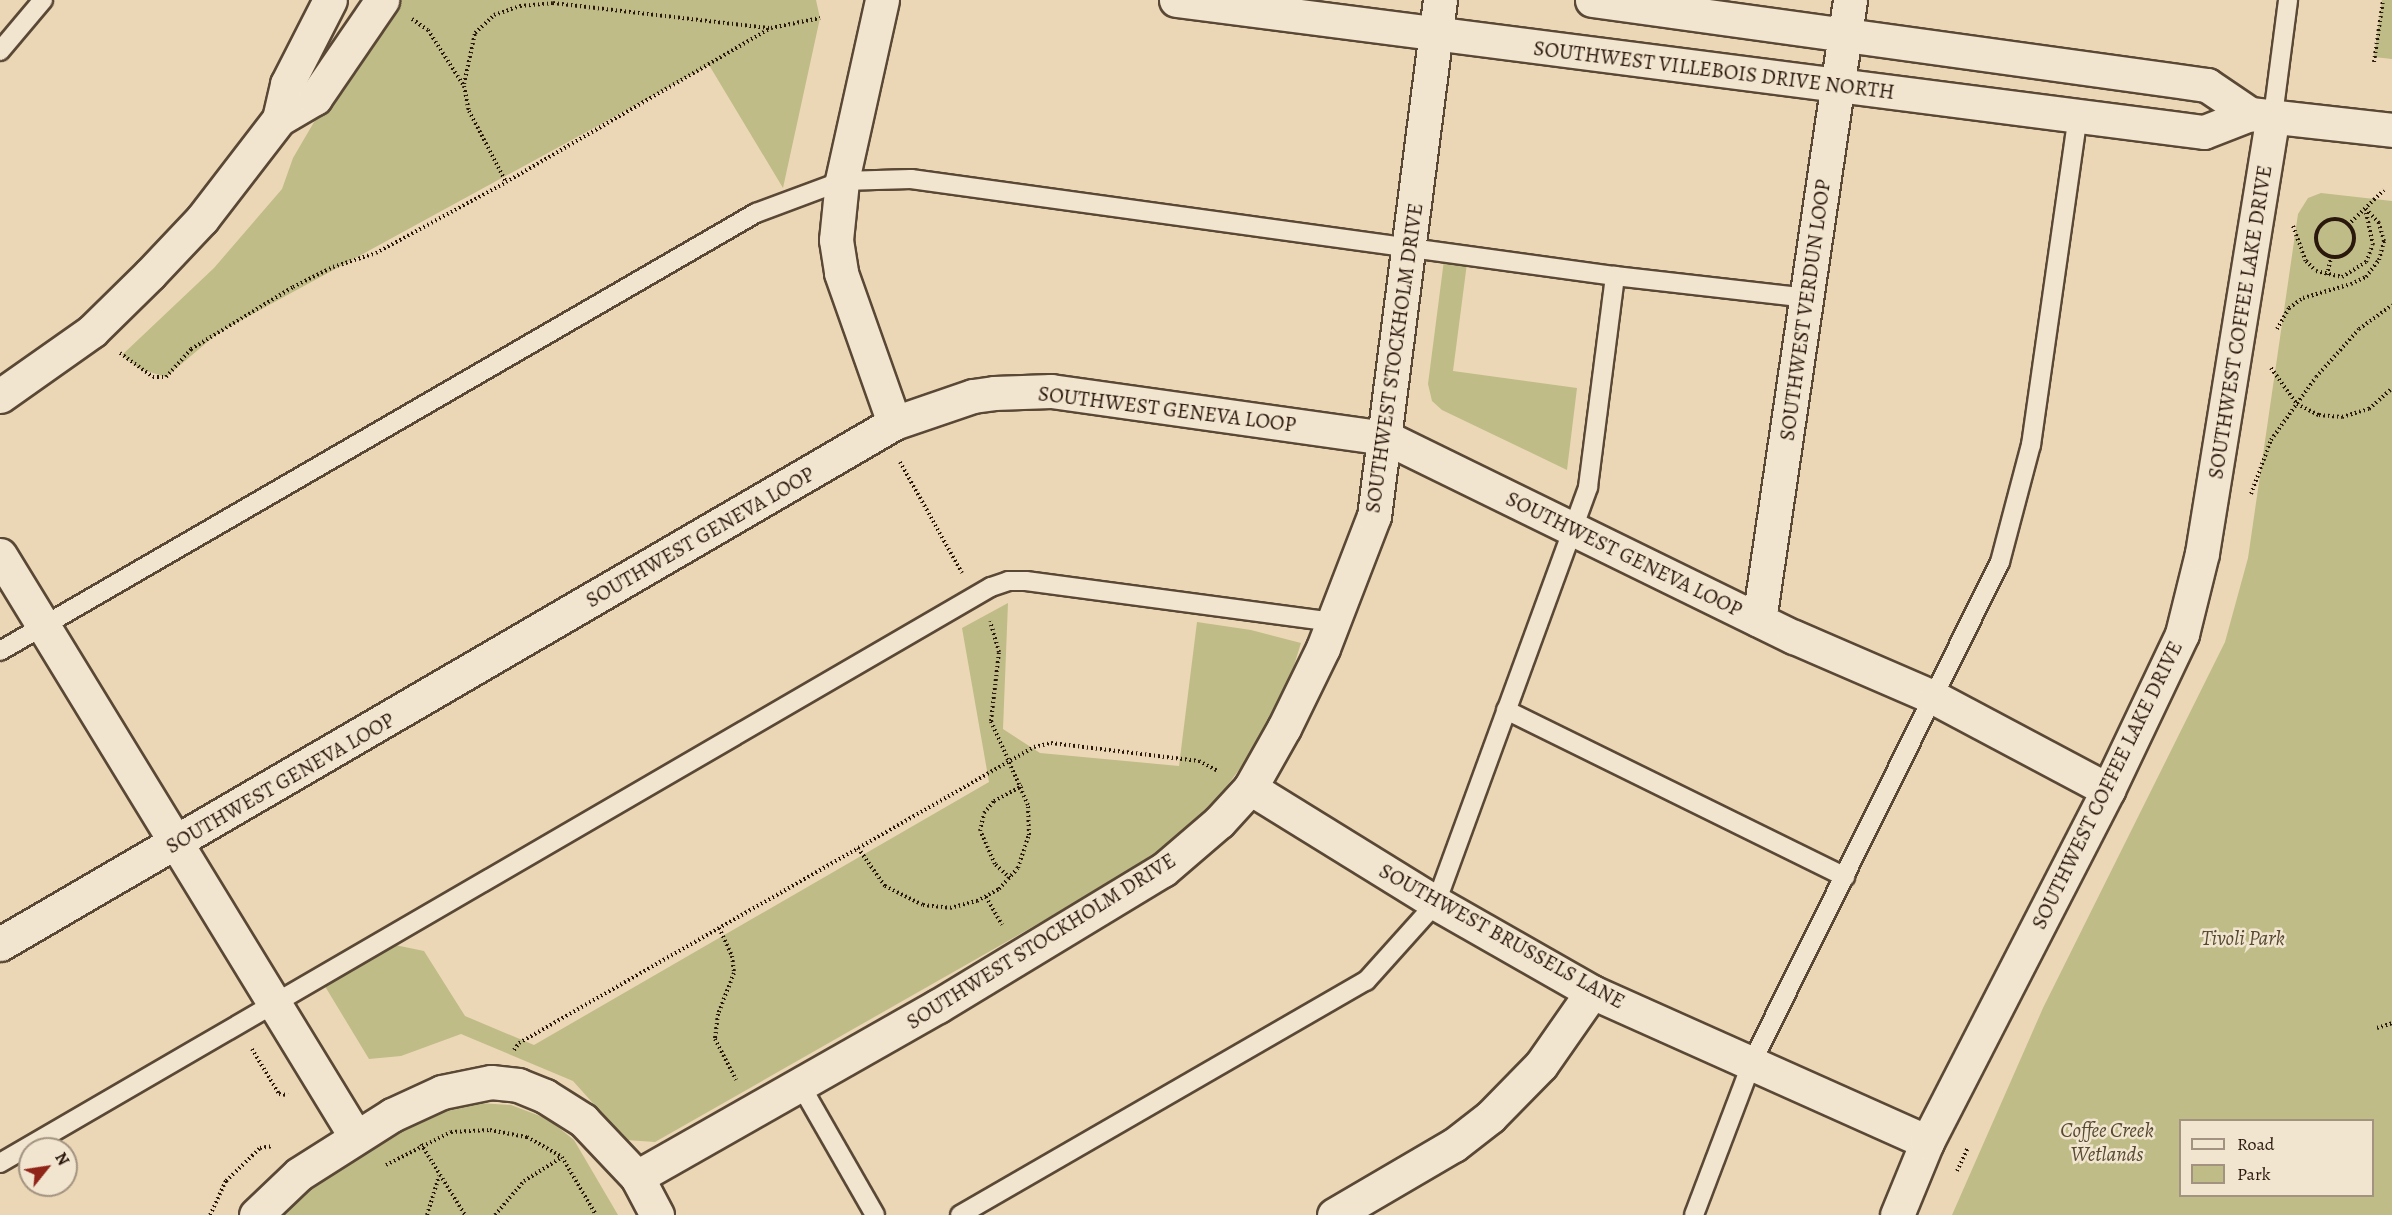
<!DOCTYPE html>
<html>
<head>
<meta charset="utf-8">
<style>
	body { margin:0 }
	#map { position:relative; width:2392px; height:1215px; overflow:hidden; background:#ebd7b5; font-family:Alegreya,serif }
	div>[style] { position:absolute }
	.green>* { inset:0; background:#bfbc88 }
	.path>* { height:4px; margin-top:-2px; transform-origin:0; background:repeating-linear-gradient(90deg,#2a180c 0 1.5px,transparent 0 4.5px) }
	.path>.ring { margin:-2px; padding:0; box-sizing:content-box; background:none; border:4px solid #2a180c; border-radius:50% }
	.roads { filter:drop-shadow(2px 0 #5a4836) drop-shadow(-2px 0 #5a4836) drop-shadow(0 2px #5a4836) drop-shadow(0 -2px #5a4836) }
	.service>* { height:18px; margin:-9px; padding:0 9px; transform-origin:9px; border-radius:9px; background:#f2e5cf }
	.minor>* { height:33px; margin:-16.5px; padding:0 16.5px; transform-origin:16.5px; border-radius:16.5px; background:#f2e5cf }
	.tertiary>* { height:33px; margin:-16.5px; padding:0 16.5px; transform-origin:16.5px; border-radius:16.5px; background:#f2e5cf }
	span { translate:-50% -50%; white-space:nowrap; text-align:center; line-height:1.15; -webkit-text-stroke:5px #f2e5cf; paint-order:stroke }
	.street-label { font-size:21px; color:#2a180c }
	.park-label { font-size:21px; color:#574931; font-style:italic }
	.legend { position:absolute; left:2179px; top:1119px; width:195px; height:78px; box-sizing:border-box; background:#f2e5cf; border:2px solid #a29381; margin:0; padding:8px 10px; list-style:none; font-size:18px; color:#2a180c }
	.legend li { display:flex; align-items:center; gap:12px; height:30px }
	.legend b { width:30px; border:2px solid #a29381 }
	.north { position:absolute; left:18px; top:1137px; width:60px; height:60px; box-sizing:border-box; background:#f2e5cf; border:2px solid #a29381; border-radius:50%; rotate:60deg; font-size:16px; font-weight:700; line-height:24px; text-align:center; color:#2a180c }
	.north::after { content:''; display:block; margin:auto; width:21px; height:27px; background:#8f2418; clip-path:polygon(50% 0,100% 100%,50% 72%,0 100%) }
</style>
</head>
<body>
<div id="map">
	<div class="green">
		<i style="clip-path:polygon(399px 0,816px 0,820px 18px,783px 188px,709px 65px,218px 333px,166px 377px,140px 369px,122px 355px,214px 268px,282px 189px,293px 158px,345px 69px)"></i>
		<i style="clip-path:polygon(2382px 0,2392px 0,2392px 59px,2374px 57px)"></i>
		<i style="clip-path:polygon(evenodd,2321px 193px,2392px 201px,2392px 1215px,1952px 1215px,2043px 1008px,2225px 642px,2248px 558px,2298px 214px,2308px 198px,2321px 193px,2180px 1120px,2372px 1120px,2372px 1196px,2180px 1196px,2180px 1120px)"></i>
		<i style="clip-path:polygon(1444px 260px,1467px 263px,1453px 371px,1577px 388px,1567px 470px,1442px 410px,1432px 401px,1428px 384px)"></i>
		<i style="clip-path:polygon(1008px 603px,1003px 729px,1040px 753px,1179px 766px,1197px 622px,1251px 630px,1301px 643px,1292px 672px,1259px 743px,1221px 794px,1177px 838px,1120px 877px,655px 1142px,626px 1140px,573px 1081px,461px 1034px,401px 1056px,369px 1059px,323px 983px,390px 944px,424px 951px,465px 1016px,534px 1045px,989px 782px,962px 628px)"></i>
		<i style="clip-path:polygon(479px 1103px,511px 1105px,548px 1119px,574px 1140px,618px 1215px,270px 1215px,419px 1114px,446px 1105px)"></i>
	</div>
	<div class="path">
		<i style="left:412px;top:19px;width:19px;rotate:35deg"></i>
		<i style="left:428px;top:30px;width:67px;rotate:57.3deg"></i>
		<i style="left:464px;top:86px;width:25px;rotate:79deg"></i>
		<i style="left:469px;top:111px;width:80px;rotate:62.5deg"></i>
		<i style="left:506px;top:182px;width:306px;rotate:-30.2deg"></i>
		<i style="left:771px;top:28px;width:50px;rotate:-11.5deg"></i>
		<i style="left:2374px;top:62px;width:63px;rotate:-81.7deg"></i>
		<i style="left:464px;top:84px;width:52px;rotate:-77.8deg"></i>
		<i style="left:475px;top:33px;width:26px;rotate:-43deg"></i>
		<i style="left:494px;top:15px;width:28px;rotate:-19deg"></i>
		<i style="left:520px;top:6px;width:33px;rotate:-5deg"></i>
		<i style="left:553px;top:3px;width:218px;rotate:6.6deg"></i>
		<i class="ring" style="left:2316px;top:219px;width:34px;height:34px"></i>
		<i style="left:2348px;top:225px;width:50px;rotate:-44.2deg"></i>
		<i style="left:2293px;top:226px;width:37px;rotate:70deg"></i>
		<i style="left:2306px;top:261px;width:14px;rotate:45deg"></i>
		<i style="left:2316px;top:271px;width:27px;rotate:13deg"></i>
		<i style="left:2342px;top:277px;width:28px;rotate:-32deg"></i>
		<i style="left:2366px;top:262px;width:18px;rotate:-68deg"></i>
		<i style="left:2373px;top:245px;width:34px;rotate:-102deg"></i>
		<i style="left:2327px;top:275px;width:18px;rotate:-77deg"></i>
		<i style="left:2277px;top:329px;width:24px;rotate:-60deg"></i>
		<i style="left:2289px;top:308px;width:17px;rotate:-36deg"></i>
		<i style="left:2303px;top:298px;width:50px;rotate:-16.3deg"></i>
		<i style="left:2351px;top:284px;width:17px;rotate:-25deg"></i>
		<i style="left:2366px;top:277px;width:21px;rotate:-53deg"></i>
		<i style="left:2379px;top:260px;width:20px;rotate:-75deg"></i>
		<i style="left:2384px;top:241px;width:19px;rotate:-106deg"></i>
		<i style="left:2379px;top:223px;width:21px;rotate:-133deg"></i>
		<i style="left:120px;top:353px;width:41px;rotate:36deg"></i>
		<i style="left:153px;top:377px;width:13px"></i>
		<i style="left:166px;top:377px;width:38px;rotate:-48deg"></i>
		<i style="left:191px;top:349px;width:119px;rotate:-31.3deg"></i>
		<i style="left:293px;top:287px;width:45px;rotate:-26.6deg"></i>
		<i style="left:333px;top:267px;width:45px;rotate:-18deg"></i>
		<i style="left:376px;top:253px;width:148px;rotate:-28.6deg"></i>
		<i style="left:2271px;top:368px;width:44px;rotate:54.2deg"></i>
		<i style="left:2297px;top:404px;width:25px;rotate:27deg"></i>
		<i style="left:2319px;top:415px;width:23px;rotate:5deg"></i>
		<i style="left:2342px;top:417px;width:28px;rotate:-17deg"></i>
		<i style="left:2369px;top:409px;width:31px;rotate:-42deg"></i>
		<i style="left:900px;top:462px;width:127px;rotate:60.8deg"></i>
		<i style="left:2251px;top:494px;width:58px;rotate:-69.7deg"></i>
		<i style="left:2271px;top:440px;width:77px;rotate:-54.5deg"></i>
		<i style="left:2316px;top:377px;width:64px;rotate:-48.1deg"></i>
		<i style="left:2359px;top:329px;width:41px;rotate:-36deg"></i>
		<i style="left:858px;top:848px;width:47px;rotate:54.6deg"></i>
		<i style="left:885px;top:886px;width:42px;rotate:26.6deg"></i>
		<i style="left:923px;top:905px;width:27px;rotate:6deg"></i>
		<i style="left:950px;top:908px;width:28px;rotate:-15deg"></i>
		<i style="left:977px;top:901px;width:25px;rotate:-29deg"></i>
		<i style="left:999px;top:889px;width:28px;rotate:-48deg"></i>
		<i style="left:1018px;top:868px;width:35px;rotate:-72deg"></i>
		<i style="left:1029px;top:835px;width:30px;rotate:-92deg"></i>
		<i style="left:1028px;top:805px;width:92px;rotate:-113.8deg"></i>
		<i style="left:991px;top:721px;width:69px;rotate:-83.4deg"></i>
		<i style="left:999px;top:652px;width:32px;rotate:-106deg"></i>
		<i style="left:1010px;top:878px;width:21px;rotate:-137deg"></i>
		<i style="left:995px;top:864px;width:36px;rotate:-114deg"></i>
		<i style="left:980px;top:831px;width:18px;rotate:-77deg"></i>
		<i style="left:984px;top:813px;width:16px;rotate:-50deg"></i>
		<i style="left:994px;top:801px;width:32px;rotate:-28deg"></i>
		<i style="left:986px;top:897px;width:32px;rotate:60deg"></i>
		<i style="left:719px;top:928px;width:31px;rotate:65deg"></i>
		<i style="left:732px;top:956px;width:17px;rotate:83deg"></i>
		<i style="left:734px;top:973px;width:44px;rotate:111.3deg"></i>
		<i style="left:718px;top:1014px;width:25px;rotate:97deg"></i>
		<i style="left:715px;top:1039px;width:46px;rotate:62.9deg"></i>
		<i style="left:2377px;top:1028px;width:16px;rotate:-18deg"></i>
		<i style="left:252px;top:1049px;width:52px;rotate:59deg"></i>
		<i style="left:279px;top:1094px;width:9px;rotate:6deg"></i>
		<i style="left:514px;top:1050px;width:9px;rotate:-54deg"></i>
		<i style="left:519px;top:1043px;width:594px;rotate:-29.89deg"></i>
		<i style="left:1034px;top:747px;width:17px;rotate:-13deg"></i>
		<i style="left:1051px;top:743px;width:149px;rotate:6.9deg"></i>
		<i style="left:1199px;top:761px;width:21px;rotate:28deg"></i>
		<i style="left:421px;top:1144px;width:84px;rotate:58.2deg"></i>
		<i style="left:386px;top:1165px;width:73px;rotate:-26.9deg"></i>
		<i style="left:451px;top:1132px;width:39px;rotate:-3deg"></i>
		<i style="left:490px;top:1130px;width:38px;rotate:11deg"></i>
		<i style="left:527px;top:1137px;width:40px;rotate:29.7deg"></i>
		<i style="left:562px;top:1157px;width:67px;rotate:59.6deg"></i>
		<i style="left:1957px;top:1171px;width:26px;rotate:-65deg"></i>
		<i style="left:210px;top:1215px;width:38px;rotate:-65deg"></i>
		<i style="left:226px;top:1181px;width:47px;rotate:-44.1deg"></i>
		<i style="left:260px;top:1148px;width:13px;rotate:-9deg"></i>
		<i style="left:427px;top:1215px;width:41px;rotate:-72.9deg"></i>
		<i style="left:495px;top:1215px;width:45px;rotate:-49.5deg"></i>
		<i style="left:524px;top:1181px;width:45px;rotate:-32.3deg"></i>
	</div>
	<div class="roads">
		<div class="service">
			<i style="left:0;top:51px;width:67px;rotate:-49.9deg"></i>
			<i style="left:2273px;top:116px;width:117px;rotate:-82.6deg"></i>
			<i style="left:0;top:651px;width:874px;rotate:-30.09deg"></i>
			<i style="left:756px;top:213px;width:92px;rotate:-20.4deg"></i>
			<i style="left:842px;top:181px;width:69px;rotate:-1.7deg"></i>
			<i style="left:911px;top:179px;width:711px;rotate:7.85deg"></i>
			<i style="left:1615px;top:276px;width:194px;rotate:6.5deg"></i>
			<i style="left:1506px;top:710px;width:378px;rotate:26.2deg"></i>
			<i style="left:800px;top:1084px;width:151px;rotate:60.2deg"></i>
			<i style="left:0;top:1163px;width:1146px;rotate:-30.17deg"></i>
			<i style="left:991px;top:587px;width:18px;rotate:-19deg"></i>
			<i style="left:1008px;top:581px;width:18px"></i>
			<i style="left:1026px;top:581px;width:310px;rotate:7.6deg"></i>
			<i style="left:960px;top:1215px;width:469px;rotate:-30deg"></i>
			<i style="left:1366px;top:981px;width:105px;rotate:-48.1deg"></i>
			<i style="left:1436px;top:903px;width:443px;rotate:-69.9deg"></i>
			<i style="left:1588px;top:487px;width:213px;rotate:-82.7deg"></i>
			<i style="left:1694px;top:1215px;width:164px;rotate:-69.2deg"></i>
			<i style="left:1752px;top:1062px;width:558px;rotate:-63.62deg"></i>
			<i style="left:2000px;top:562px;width:121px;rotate:-75.2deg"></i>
			<i style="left:2031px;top:445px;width:333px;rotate:-81.9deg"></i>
		</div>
		<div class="minor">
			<i style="left:882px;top:0;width:185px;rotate:102.5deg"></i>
			<i style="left:842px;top:181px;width:59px;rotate:95.8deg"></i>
			<i style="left:836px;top:240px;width:33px;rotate:81deg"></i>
			<i style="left:841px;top:273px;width:159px;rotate:70.5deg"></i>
			<i style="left:0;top:555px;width:682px;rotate:58.55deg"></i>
			<i style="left:1759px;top:620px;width:627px;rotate:-81.65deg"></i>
			<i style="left:1250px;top:788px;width:219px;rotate:31.7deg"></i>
			<i style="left:1436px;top:903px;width:180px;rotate:29.7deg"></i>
			<i style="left:1592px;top:992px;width:367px;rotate:24.1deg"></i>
			<i style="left:0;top:944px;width:1035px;rotate:-30.23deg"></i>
			<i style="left:894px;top:423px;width:83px;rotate:-18.9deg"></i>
			<i style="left:973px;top:396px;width:21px;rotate:-8deg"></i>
			<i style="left:994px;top:393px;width:57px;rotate:-2deg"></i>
			<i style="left:1051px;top:391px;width:339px;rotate:8deg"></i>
			<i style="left:1387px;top:438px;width:453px;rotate:26.1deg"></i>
			<i style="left:1794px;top:637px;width:154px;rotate:23.4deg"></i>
			<i style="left:1935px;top:698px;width:196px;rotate:28deg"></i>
			<i style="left:637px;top:1177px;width:346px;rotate:-29.6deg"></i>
			<i style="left:938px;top:1006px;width:263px;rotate:-31.2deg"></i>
			<i style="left:1163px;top:870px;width:74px;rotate:-40.6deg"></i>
			<i style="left:1219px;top:822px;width:46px;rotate:-47.6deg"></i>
			<i style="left:1250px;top:788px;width:69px;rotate:-60.5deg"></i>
			<i style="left:1284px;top:728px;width:89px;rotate:-64deg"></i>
			<i style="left:1323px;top:648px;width:142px;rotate:-68.9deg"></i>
			<i style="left:1374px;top:516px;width:520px;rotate:-82.71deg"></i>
			<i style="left:256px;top:1215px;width:59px;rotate:-43.6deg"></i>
			<i style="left:299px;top:1174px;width:110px;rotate:-32.4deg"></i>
			<i style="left:392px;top:1115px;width:55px;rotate:-24.7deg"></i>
			<i style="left:442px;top:1092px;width:50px;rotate:-11.5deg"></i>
			<i style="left:491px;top:1082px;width:27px;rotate:6deg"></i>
			<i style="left:518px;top:1085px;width:29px;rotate:22deg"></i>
			<i style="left:545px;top:1096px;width:45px;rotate:32.3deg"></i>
			<i style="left:583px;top:1120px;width:79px;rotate:46.5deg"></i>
			<i style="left:637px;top:1177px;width:43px;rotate:62.2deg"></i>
			<i style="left:1334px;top:1215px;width:139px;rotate:-30.3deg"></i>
			<i style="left:1454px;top:1145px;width:46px;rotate:-37.9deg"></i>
			<i style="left:1490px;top:1117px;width:73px;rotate:-45.6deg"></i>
			<i style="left:1541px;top:1065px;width:89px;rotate:-55.1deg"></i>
			<i style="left:1897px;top:1215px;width:79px;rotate:-67.7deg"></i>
			<i style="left:1927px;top:1142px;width:396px;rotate:-62.8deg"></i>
			<i style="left:2108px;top:790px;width:173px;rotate:-64.6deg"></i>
			<i style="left:2182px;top:634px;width:83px;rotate:-76.1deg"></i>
			<i style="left:2202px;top:553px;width:443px;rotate:-80.8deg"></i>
		</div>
		<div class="tertiary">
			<i style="left:1176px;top:0;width:1036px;rotate:7.32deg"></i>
			<i style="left:2204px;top:132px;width:49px;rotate:-21.4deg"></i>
			<i style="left:2250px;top:114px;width:143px;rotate:6.4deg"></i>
			<i style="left:1592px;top:0;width:621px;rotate:7.87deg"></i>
			<i style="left:2207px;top:85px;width:52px;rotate:34deg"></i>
			<i style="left:279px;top:119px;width:36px;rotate:-77deg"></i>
			<i style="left:287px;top:84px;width:94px;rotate:-62.9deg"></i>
			<i style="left:0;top:396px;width:113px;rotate:-35.2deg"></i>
			<i style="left:92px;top:331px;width:81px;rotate:-44.5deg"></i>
			<i style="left:150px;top:274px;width:76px;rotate:-46.6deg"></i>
			<i style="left:202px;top:219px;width:126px;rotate:-52.4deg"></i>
			<i style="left:279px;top:119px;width:42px;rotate:-30.3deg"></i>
			<i style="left:315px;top:98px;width:119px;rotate:-55.6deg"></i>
		</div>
	</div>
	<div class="street-label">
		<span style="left:1714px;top:70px;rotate:7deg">SOUTHWEST VILLEBOIS DRIVE NORTH</span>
		<span style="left:1805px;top:310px;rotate:-82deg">SOUTHWEST VERDUN LOOP</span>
		<span style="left:2240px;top:322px;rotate:-81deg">SOUTHWEST COFFEE LAKE DRIVE</span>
		<span style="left:1394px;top:358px;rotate:-82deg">SOUTHWEST STOCKHOLM DRIVE</span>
		<span style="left:1167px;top:409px;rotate:7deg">SOUTHWEST GENEVA LOOP</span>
		<span style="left:700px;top:537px;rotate:-30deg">SOUTHWEST GENEVA LOOP</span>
		<span style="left:1624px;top:554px;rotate:26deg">SOUTHWEST GENEVA LOOP</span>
		<span style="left:280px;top:783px;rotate:-30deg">SOUTHWEST GENEVA LOOP</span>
		<span style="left:2107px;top:785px;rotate:-64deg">SOUTHWEST COFFEE LAKE DRIVE</span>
		<span style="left:1502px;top:936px;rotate:29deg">SOUTHWEST BRUSSELS LANE</span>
		<span style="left:1041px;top:941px;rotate:-32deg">SOUTHWEST STOCKHOLM DRIVE</span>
	</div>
	<div class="park-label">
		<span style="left:2243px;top:938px">Tivoli Park</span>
		<span style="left:2107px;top:1142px">Coffee Creek<br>Wetlands</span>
	</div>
	<ul class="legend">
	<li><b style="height:8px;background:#f2e5cf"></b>Road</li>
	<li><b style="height:16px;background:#bfbc88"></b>Park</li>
	</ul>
	<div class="north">N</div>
</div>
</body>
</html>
